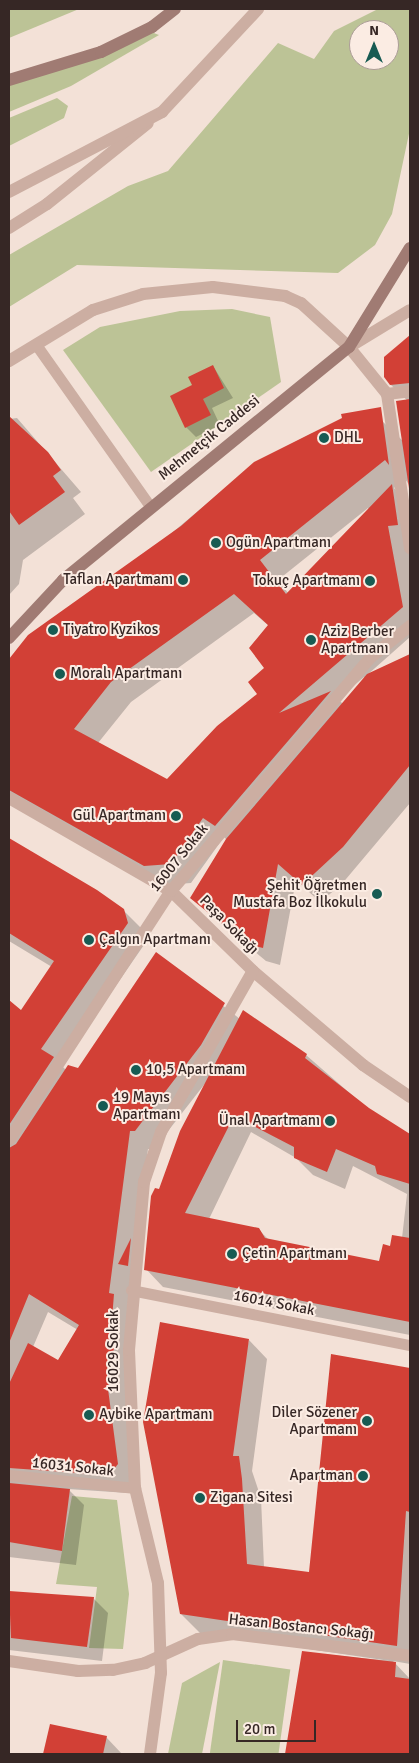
<!DOCTYPE html>
<html>
<head>
<meta charset="utf-8">
<style>
	body { margin:0 }
	#map { position:relative; width:419px; height:1763px; overflow:hidden; background:#f3e1d7; font-family:Signika,sans-serif }
	div>[style] { position:absolute }
	.green>* { inset:0; background:#bcc396; transform-origin:0 0 }
	.shadow>* { inset:0; background:#0003 }
	.building>* { inset:0; background:#d24036 }
	.service>* { height:11px; margin:-5.5px; padding:0 5.5px; transform-origin:5.5px; border-radius:5.5px; background:#ccaea2 }
	.minor>* { height:12px; margin:-6px; padding:0 6px; transform-origin:6px; border-radius:6px; background:#ccaea2 }
	.tertiary>* { height:12px; margin:-6px; padding:0 6px; transform-origin:6px; border-radius:6px; background:#ccaea2 }
	.secondary>* { height:12px; margin:-6px; padding:0 6px; transform-origin:6px; border-radius:6px; background:#a07b73 }
	.dots>* { width:14px; height:14px; translate:-50% -50%; box-sizing:border-box; border:2px solid #fbece3; border-radius:50% }
	span { translate:-50% -50%; white-space:nowrap; text-align:center; line-height:1.15; -webkit-text-stroke:4px #fbece3; paint-order:stroke }
	.street-label { font-size:15px; color:#362725 }
	.poi-label { font-size:15px; color:#362725 }
	.left { translate:0 -50%; text-align:left }
	.right { translate:-100% -50%; text-align:right }
	.frame { position:absolute; inset:0; border:10px solid #362725; pointer-events:none }
	.north { position:absolute; left:349px; top:20px; width:50px; height:50px; box-sizing:border-box; background:#fbece3; border:1px solid #ac9d97; border-radius:50%; rotate:0deg; font-size:14px; font-weight:700; line-height:20px; text-align:center; color:#362725 }
	.north::after { content:''; display:block; margin:auto; width:18px; height:22px; background:#175b53; clip-path:polygon(50% 0,100% 100%,50% 72%,0 100%) }
	.scale { position:absolute; left:236px; top:1720px; width:80px; height:22px; box-sizing:border-box; border:2px solid #362725; border-top:0; padding-left:6px; font-size:15px; line-height:18px; white-space:nowrap; color:#362725; -webkit-text-stroke:4px #fbece3; paint-order:stroke }
</style>
</head>
<body>
<div id="map">
	<div class="green">
		<i style="clip-path:polygon(9px 9px,79px 9px,9px 38px)"></i>
		<i style="clip-path:polygon(evenodd,378px 9px,410px 9px,410px 129px,392px 214px,375px 245px,338px 273px,77px 265px,9px 307px,9px 255px,128px 186px,168px 171px,278px 43px,314px 59px,334px 31px,378px 9px,359px 30px,389px 30px,389px 60px,359px 60px,359px 30px)"></i>
		<i style="clip-path:polygon(151px 32px,159px 35px,71px 86px,9px 112px,9px 85px)"></i>
		<i style="clip-path:polygon(57px 98px,68px 106px,64px 118px,9px 146px,9px 118px)"></i>
		<i style="clip-path:polygon(232px 309px,270px 317px,281px 382px,151px 472px,63px 350px,100px 327px,180px 311px)"></i>
		<i style="clip-path:polygon(72px 1496px,117px 1500px,129px 1594px,123px 1649px,89px 1648px,97px 1587px,56px 1584px)"></i>
		<i style="left:223px;top:1660px;width:68px;height:95px;rotate:8deg"></i>
		<i style="clip-path:polygon(220px 1662px,202px 1754px,168px 1754px,182px 1683px)"></i>
	</div>
	<div class="shadow">
		<i style="clip-path:polygon(410px 339px,410px 403px,391px 385px,385px 358px)"></i>
		<i style="clip-path:polygon(213px 366px,233px 398px,212px 408px,220px 425px,196px 437px,186px 427px,194px 386px)"></i>
		<i style="clip-path:polygon(evenodd,410px 417px,410px 486px,405px 479px,394px 488px,410px 504px,410px 637px,366px 676px,410px 659px,410px 803px,341px 885px,320px 902px,296px 880px,280px 965px,266px 961px,191px 898px,227px 840px,224px 837px,191px 883px,164px 885px,9px 796px,9px 670px,255px 463px,312px 433px,382px 421px,404px 442px,400px 418px,410px 417px,368px 508px,370px 510px,288px 593px,278px 580px,368px 508px,410px 417px,254px 613px,269px 626px,266px 668px,258px 694px,167px 780px,98px 743px,131px 702px,254px 613px,410px 417px,364px 677px,365px 678px,343px 704px,338px 699px,364px 677px)"></i>
		<i style="clip-path:polygon(17px 418px,81px 492px,73px 498px,85px 514px,23px 560px,19px 584px,9px 595px,9px 419px)"></i>
		<i style="clip-path:polygon(evenodd,9px 840px,123px 910px,142px 929px,146px 942px,61px 1065px,66px 1070px,79px 1070px,156px 954px,240px 1019px,306px 1055px,368px 1109px,410px 1135px,410px 1335px,163px 1287px,146px 1269px,160px 1190px,207px 1081px,154px 1149px,148px 1149px,127px 1310px,136px 1483px,128px 1493px,68px 1489px,84px 1505px,76px 1565px,9px 1557px,9px 1496px,13px 1491px,9px 1490px,9px 1017px,16px 1007px,21px 1012px,52px 967px,9px 941px,9px 840px,251px 1132px,296px 1158px,313px 1175px,345px 1189px,353px 1166px,407px 1194px,402px 1238px,380px 1262px,270px 1241px,258px 1229px,209px 1219px,251px 1132px,9px 840px,48px 1312px,78px 1330px,59px 1362px,33px 1347px,48px 1312px)"></i>
		<i style="clip-path:polygon(249px 1340px,267px 1359px,252px 1471px,261px 1498px,264px 1567px,311px 1573px,332px 1355px,410px 1369px,410px 1664px,393px 1661px,410px 1679px,410px 1754px,286px 1754px,303px 1652px,390px 1661px,200px 1633px,181px 1614px)"></i>
		<i style="clip-path:polygon(9px 1592px,93px 1598px,108px 1613px,102px 1661px,9px 1650px)"></i>
		<i style="clip-path:polygon(51px 1725px,106px 1737px,122px 1754px,44px 1754px)"></i>
	</div>
	<div class="building">
		<i style="clip-path:polygon(410px 335px,410px 383px,390px 385px,384px 377px,384px 357px)"></i>
		<i style="clip-path:polygon(213px 365px,224px 388px,203px 399px,211px 415px,185px 428px,170px 396px,192px 385px,188px 377px)"></i>
		<i style="clip-path:polygon(410px 399px,410px 495px,396px 401px)"></i>
		<i style="clip-path:polygon(evenodd,381px 407px,389px 465px,385px 460px,260px 560px,286px 594px,392px 484px,398px 525px,388px 526px,403px 607px,279px 713px,331px 691px,215px 826px,203px 818px,171px 864px,144px 866px,9px 790px,9px 659px,28px 635px,181px 526px,254px 462px,342px 418px,341px 414px,381px 407px,234px 594px,268px 625px,249px 648px,264px 668px,248px 682px,257px 694px,217px 726px,167px 779px,74px 729px,111px 682px,234px 594px)"></i>
		<i style="clip-path:polygon(9px 416px,48px 452px,61px 470px,53px 476px,65px 492px,19px 525px,9px 511px)"></i>
		<i style="clip-path:polygon(410px 654px,410px 765px,343px 847px,302px 885px,278px 864px,263px 948px,247px 944px,190px 898px,226px 839px,367px 674px)"></i>
		<i style="clip-path:polygon(9px 838px,97px 890px,124px 909px,128px 923px,41px 1049px,54px 1057px,9px 1125px,9px 1000px,21px 1010px,54px 961px,9px 933px)"></i>
		<i style="clip-path:polygon(156px 952px,225px 1003px,201px 1045px,135px 1131px,130px 1131px,109px 1293px,114px 1294px,110px 1344px,114px 1347px,108px 1389px,118px 1464px,109px 1475px,9px 1468px,9px 1384px,28px 1343px,58px 1360px,79px 1325px,29px 1294px,9px 1343px,9px 1148px,16px 1144px,68px 1065px,78px 1068px)"></i>
		<i style="clip-path:polygon(243px 1010px,307px 1054px,305px 1058px,369px 1108px,410px 1134px,410px 1184px,377px 1174px,375px 1166px,336px 1149px,327px 1172px,308px 1164px,294px 1158px,294px 1147px,234px 1116px,185px 1213px,259px 1228px,265px 1238px,379px 1261px,383px 1244px,390px 1246px,392px 1235px,410px 1238px,410px 1322px,144px 1270px,151px 1196px,155px 1188px,159px 1189px,180px 1131px)"></i>
		<i style="clip-path:polygon(131px 1238px,128px 1266px,118px 1264px)"></i>
		<i style="clip-path:polygon(160px 1322px,249px 1339px,233px 1456px,239px 1456px,242px 1479px,247px 1564px,309px 1572px,331px 1354px,410px 1368px,410px 1512px,406px 1511px,397px 1646px,180px 1614px,143px 1422px)"></i>
		<i style="clip-path:polygon(9px 1483px,70px 1489px,62px 1551px,9px 1542px)"></i>
		<i style="clip-path:polygon(9px 1591px,94px 1597px,87px 1647px,11px 1638px)"></i>
		<i style="clip-path:polygon(302px 1651px,396px 1662px,395px 1677px,410px 1679px,410px 1754px,285px 1754px)"></i>
		<i style="clip-path:polygon(50px 1724px,107px 1736px,103px 1754px,43px 1754px)"></i>
	</div>
	<div class="service">
		<i style="left:37px;top:346px;width:196px;rotate:54.8deg"></i>
		<i style="left:131px;top:1290px;width:284px;rotate:11.2deg"></i>
		<i style="left:9px;top:1475px;width:127px;rotate:5.9deg"></i>
	</div>
	<div class="minor">
		<i style="left:9px;top:228px;width:45px;rotate:-32.3deg"></i>
		<i style="left:47px;top:204px;width:129px;rotate:-38.7deg"></i>
		<i style="left:349px;top:347px;width:71px;rotate:-31.2deg"></i>
		<i style="left:9px;top:361px;width:98px;rotate:-31.3deg"></i>
		<i style="left:93px;top:310px;width:52px;rotate:-17.7deg"></i>
		<i style="left:143px;top:294px;width:70px;rotate:-5.7deg"></i>
		<i style="left:213px;top:287px;width:73px;rotate:7.1deg"></i>
		<i style="left:285px;top:296px;width:17px;rotate:24deg"></i>
		<i style="left:301px;top:303px;width:65px;rotate:42.5deg"></i>
		<i style="left:349px;top:347px;width:60px;rotate:51deg"></i>
		<i style="left:387px;top:394px;width:156px;rotate:81.5deg"></i>
		<i style="left:387px;top:394px;width:23px;rotate:-7deg"></i>
		<i style="left:9px;top:798px;width:187px;rotate:29.9deg"></i>
		<i style="left:171px;top:891px;width:115px;rotate:44.3deg"></i>
		<i style="left:253px;top:971px;width:145px;rotate:40.5deg"></i>
		<i style="left:363px;top:1065px;width:57px;rotate:34.2deg"></i>
		<i style="left:9px;top:1140px;width:297px;rotate:-57deg"></i>
		<i style="left:171px;top:891px;width:308px;rotate:-49.5deg"></i>
		<i style="left:371px;top:657px;width:50px;rotate:-38.5deg"></i>
		<i style="left:9px;top:1661px;width:70px;rotate:8.2deg"></i>
		<i style="left:78px;top:1671px;width:35px;rotate:-2deg"></i>
		<i style="left:113px;top:1670px;width:33px;rotate:-12deg"></i>
		<i style="left:145px;top:1663px;width:58px;rotate:-24.4deg"></i>
		<i style="left:198px;top:1639px;width:34px;rotate:-8deg"></i>
		<i style="left:232px;top:1634px;width:179px;rotate:7deg"></i>
		<i style="left:150px;top:1754px;width:82px;rotate:-82.3deg"></i>
		<i style="left:161px;top:1673px;width:90px;rotate:-91.9deg"></i>
		<i style="left:158px;top:1583px;width:98px;rotate:-103.6deg"></i>
		<i style="left:135px;top:1488px;width:138px;rotate:-92.5deg"></i>
		<i style="left:129px;top:1350px;width:169px;rotate:-84.9deg"></i>
		<i style="left:144px;top:1182px;width:53px;rotate:-71.2deg"></i>
		<i style="left:161px;top:1132px;width:185px;rotate:-60.3deg"></i>
	</div>
	<div class="tertiary">
		<i style="left:9px;top:192px;width:173px;rotate:-27.6deg"></i>
		<i style="left:162px;top:112px;width:141px;rotate:-47deg"></i>
	</div>
	<div class="secondary">
		<i style="left:9px;top:80px;width:96px;rotate:-16.9deg"></i>
		<i style="left:101px;top:52px;width:57px;rotate:-26.1deg"></i>
		<i style="left:152px;top:27px;width:29px;rotate:-38deg"></i>
		<i style="left:9px;top:638px;width:79px;rotate:-47deg"></i>
		<i style="left:63px;top:580px;width:369px;rotate:-39.2deg"></i>
		<i style="left:349px;top:347px;width:116px;rotate:-58.4deg"></i>
	</div>
	<div class="dots">
		<i style="left:324px;top:438px;background:#175b53"></i>
		<i style="left:216px;top:543px;background:#175b53"></i>
		<i style="left:183px;top:580px;background:#175b53"></i>
		<i style="left:370px;top:581px;background:#175b53"></i>
		<i style="left:53px;top:630px;background:#175b53"></i>
		<i style="left:311px;top:640px;background:#175b53"></i>
		<i style="left:60px;top:674px;background:#175b53"></i>
		<i style="left:176px;top:816px;background:#175b53"></i>
		<i style="left:377px;top:894px;background:#175b53"></i>
		<i style="left:89px;top:940px;background:#175b53"></i>
		<i style="left:136px;top:1070px;background:#175b53"></i>
		<i style="left:103px;top:1106px;background:#175b53"></i>
		<i style="left:330px;top:1121px;background:#175b53"></i>
		<i style="left:232px;top:1254px;background:#175b53"></i>
		<i style="left:89px;top:1415px;background:#175b53"></i>
		<i style="left:367px;top:1421px;background:#175b53"></i>
		<i style="left:363px;top:1476px;background:#175b53"></i>
		<i style="left:200px;top:1498px;background:#175b53"></i>
	</div>
	<div class="street-label">
		<span style="left:209px;top:438px;rotate:-39deg">Mehmetçik Caddesi</span>
		<span style="left:179px;top:858px;rotate:-51deg">16007 Sokak</span>
		<span style="left:229px;top:925px;rotate:45deg">Paşa Sokağı</span>
		<span style="left:274px;top:1303px;rotate:11deg">16014 Sokak</span>
		<span style="left:114px;top:1351px;rotate:-90deg">16029 Sokak</span>
		<span style="left:73px;top:1467px;rotate:6deg">16031 Sokak</span>
		<span style="left:301px;top:1627px;rotate:6deg">Hasan Bostancı Sokağı</span>
	</div>
	<div class="poi-label">
		<span class="left" style="left:334px;top:438px">DHL</span>
		<span class="left" style="left:226px;top:543px">Ogün Apartmanı</span>
		<span class="right" style="left:173px;top:580px">Taflan Apartmanı</span>
		<span class="right" style="left:360px;top:581px">Tokuç Apartmanı</span>
		<span class="left" style="left:63px;top:630px">Tiyatro Kyzikos</span>
		<span class="left" style="left:321px;top:640px">Aziz Berber<br>Apartmanı</span>
		<span class="left" style="left:70px;top:674px">Moralı Apartmanı</span>
		<span class="right" style="left:166px;top:816px">Gül Apartmanı</span>
		<span class="right" style="left:367px;top:894px">Şehit Öğretmen<br>Mustafa Boz İlkokulu</span>
		<span class="left" style="left:99px;top:940px">Çalgın Apartmanı</span>
		<span class="left" style="left:146px;top:1070px">10,5 Apartmanı</span>
		<span class="left" style="left:113px;top:1106px">19 Mayıs<br>Apartmanı</span>
		<span class="right" style="left:320px;top:1121px">Ünal Apartmanı</span>
		<span class="left" style="left:242px;top:1254px">Çetin Apartmanı</span>
		<span class="right" style="left:357px;top:1421px">Diler Sözener<br>Apartmanı</span>
		<span class="left" style="left:99px;top:1415px">Aybike Apartmanı</span>
		<span class="right" style="left:353px;top:1476px">Apartman</span>
		<span class="left" style="left:210px;top:1498px">Zigana Sitesi</span>
	</div>
	<div class="frame"></div>
	<div class="north">N</div>
	<div class="scale">20 m</div>
</div>
</body>
</html>
